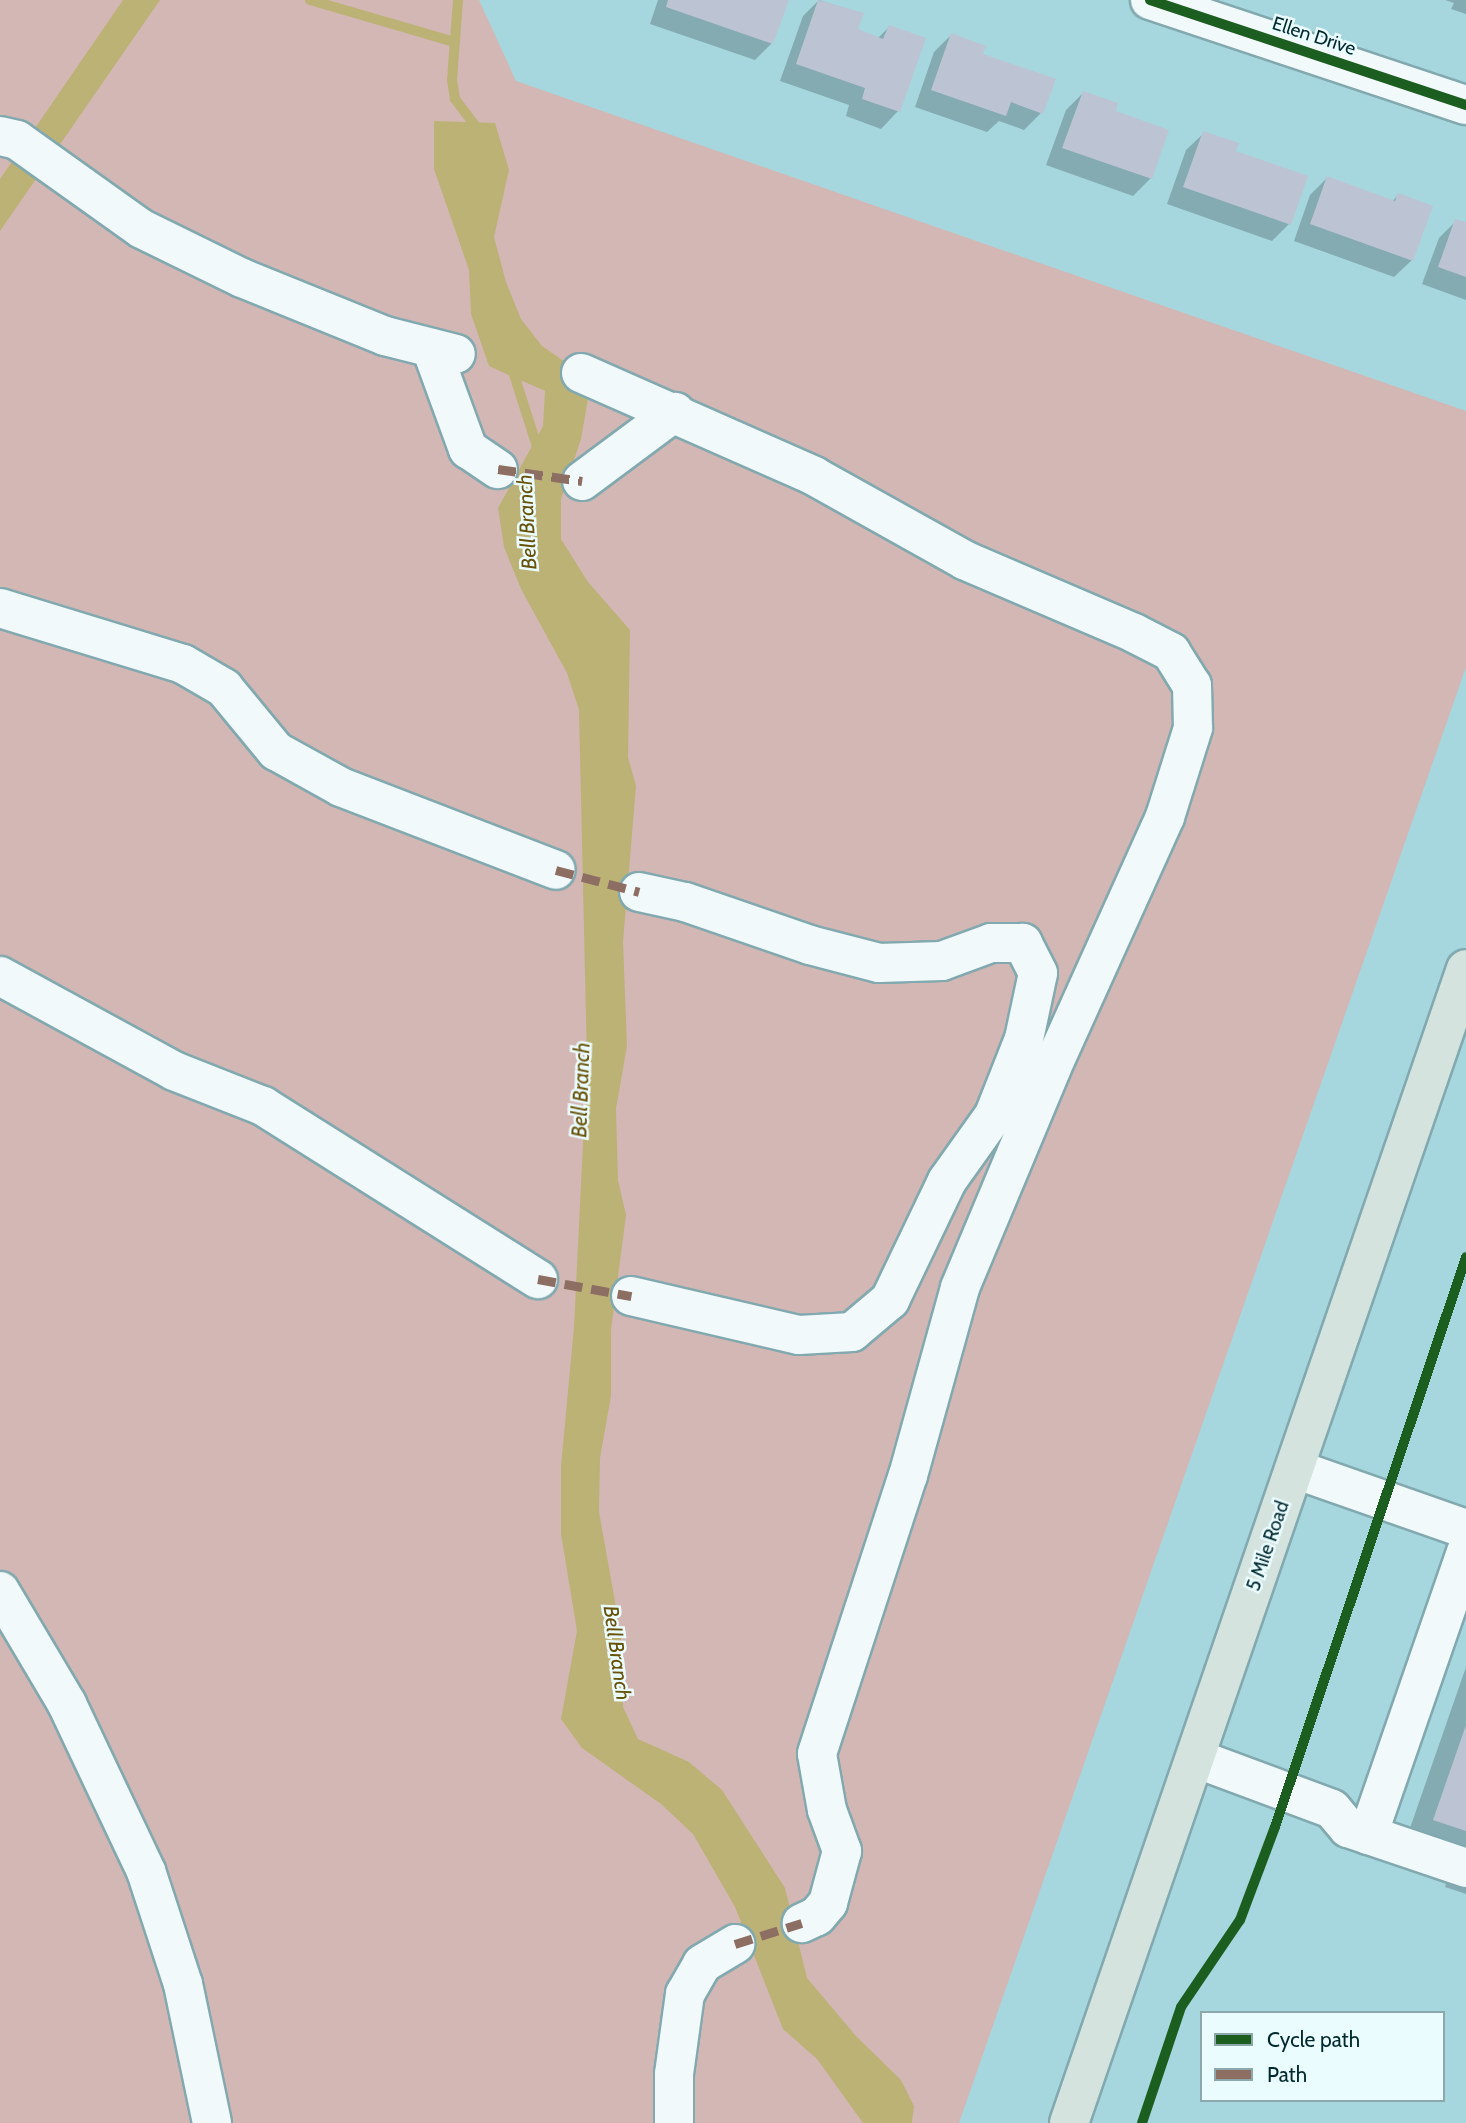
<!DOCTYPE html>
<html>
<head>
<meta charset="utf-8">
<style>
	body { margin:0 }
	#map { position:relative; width:1466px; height:2123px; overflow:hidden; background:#a6d6de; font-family:Cabin,sans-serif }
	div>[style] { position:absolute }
	.green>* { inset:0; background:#d3b7b4 }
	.water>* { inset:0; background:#bcb275 }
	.shadow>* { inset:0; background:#0003 }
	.stream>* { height:10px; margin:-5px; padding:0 5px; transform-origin:5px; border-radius:5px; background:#bcb275 }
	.building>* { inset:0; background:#bcc4d4 }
	.roads { filter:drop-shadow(2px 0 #81a9af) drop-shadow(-2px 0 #81a9af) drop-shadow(0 2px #81a9af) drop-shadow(0 -2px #81a9af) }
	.minor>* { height:38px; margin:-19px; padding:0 19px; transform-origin:19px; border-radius:19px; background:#f2f9fa }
	.major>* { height:38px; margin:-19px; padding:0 19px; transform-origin:19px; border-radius:19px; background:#d4e3de }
	.quiet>* { height:9px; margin-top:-4.5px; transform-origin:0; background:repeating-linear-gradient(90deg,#8d6e63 0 18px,transparent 0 27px) }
	.cycleway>* { height:10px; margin:-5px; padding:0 5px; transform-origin:5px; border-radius:5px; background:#1b5e20 }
	span { translate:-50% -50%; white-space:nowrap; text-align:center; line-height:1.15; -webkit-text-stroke:5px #ebfcff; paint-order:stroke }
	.street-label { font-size:19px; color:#012a30 }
	.water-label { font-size:21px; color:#685108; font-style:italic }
	.legend { position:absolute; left:1200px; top:2011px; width:245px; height:91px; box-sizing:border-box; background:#ebfcff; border:2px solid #8da8ac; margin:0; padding:9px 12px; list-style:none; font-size:21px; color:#012a30 }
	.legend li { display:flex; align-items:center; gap:14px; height:35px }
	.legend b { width:35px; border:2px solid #8da8ac }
</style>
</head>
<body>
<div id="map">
	<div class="green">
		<i style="clip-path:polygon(0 0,479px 0,516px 81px,1466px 411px,1466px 667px,959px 2123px,0 2123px)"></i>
	</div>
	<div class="water">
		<i style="clip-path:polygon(123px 0,160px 0,0 231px,0 179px)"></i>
		<i style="clip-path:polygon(434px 121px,495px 123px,509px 170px,494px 237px,506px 282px,521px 319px,542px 346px,565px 362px,588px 399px,581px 439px,561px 499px,561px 539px,588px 582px,630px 630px,628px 757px,636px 786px,623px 942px,627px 1046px,616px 1109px,618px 1180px,626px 1215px,611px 1330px,611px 1396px,600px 1458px,599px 1512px,621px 1635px,623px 1707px,638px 1739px,689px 1762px,722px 1790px,785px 1888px,807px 1978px,856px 2036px,901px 2080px,914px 2106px,912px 2123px,863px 2123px,817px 2059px,783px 2029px,735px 1907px,693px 1834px,661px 1804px,582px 1748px,561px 1719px,577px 1631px,561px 1534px,561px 1466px,574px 1327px,587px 1062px,579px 710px,567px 673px,521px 589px,504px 547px,498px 508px,543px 426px,545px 391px,489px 366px,471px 314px,469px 270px,434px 169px)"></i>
	</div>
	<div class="shadow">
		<i style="clip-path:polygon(658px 0,787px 0,772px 43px,755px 60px,650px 24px)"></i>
		<i style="clip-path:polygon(819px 0,862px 14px,855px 30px,878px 38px,889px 27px,924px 40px,898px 111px,881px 129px,846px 116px,849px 105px,780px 81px,803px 16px)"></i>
		<i style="clip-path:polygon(1445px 0,1466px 0,1466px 14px,1451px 9px,1454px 3px)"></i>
		<i style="clip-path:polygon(951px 35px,981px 55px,1041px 113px,1024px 130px,999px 121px,987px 132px,915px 107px,934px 52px)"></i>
		<i style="clip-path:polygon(1083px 93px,1113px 112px,1167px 131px,1150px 179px,1133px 196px,1046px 165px,1066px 110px)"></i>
		<i style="clip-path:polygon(1204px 133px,1234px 152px,1289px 224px,1272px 241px,1167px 204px,1186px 150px)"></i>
		<i style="clip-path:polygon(1327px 178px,1392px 202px,1398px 195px,1412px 260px,1394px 277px,1294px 241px,1310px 195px)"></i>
		<i style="clip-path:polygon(1456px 221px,1466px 224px,1466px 300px,1422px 284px,1439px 238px)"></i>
		<i style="clip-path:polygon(1466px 1667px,1466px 1894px,1445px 1887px,1450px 1870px,1401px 1854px)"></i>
	</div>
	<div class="stream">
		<i style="left:310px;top:0;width:151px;rotate:16.2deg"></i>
		<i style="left:458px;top:0;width:80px;rotate:94.3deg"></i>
		<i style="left:452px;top:80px;width:19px;rotate:81deg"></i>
		<i style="left:455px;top:99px;width:41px;rotate:52.9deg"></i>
		<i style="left:511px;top:365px;width:92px;rotate:72.3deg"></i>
	</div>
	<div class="building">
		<i style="clip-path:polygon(668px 0,789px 0,773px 44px,666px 7px)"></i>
		<i style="clip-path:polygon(818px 0,864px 13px,858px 29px,883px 39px,889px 25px,926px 38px,900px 112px,862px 99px,865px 88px,796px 64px)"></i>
		<i style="clip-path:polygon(951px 33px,986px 46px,983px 54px,1056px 79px,1043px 114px,1011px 102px,1006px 116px,931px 90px)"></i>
		<i style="clip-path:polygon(1083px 91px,1118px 103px,1116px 111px,1169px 130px,1152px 179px,1062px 148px)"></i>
		<i style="clip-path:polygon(1203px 131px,1239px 143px,1236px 151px,1308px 176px,1291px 225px,1183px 187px)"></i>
		<i style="clip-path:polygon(1327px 176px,1395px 201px,1398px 193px,1433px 206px,1413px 261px,1310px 224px)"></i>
		<i style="clip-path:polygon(1455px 219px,1466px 222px,1466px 277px,1438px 267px)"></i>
		<i style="clip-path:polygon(1466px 1725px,1466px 1831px,1433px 1820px)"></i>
	</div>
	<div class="roads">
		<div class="minor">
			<i style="left:1150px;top:0;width:333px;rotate:18.4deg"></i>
			<i style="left:0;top:136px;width:17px;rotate:13deg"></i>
			<i style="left:17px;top:140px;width:153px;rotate:35.5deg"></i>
			<i style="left:142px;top:229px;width:111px;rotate:26.1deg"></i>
			<i style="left:242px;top:278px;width:154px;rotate:22.1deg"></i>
			<i style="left:385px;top:336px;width:73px;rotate:14.2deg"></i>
			<i style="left:431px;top:348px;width:108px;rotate:69.9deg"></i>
			<i style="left:468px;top:449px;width:36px;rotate:34deg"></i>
			<i style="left:581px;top:373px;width:255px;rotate:23.8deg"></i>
			<i style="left:814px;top:476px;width:172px;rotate:29.2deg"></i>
			<i style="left:964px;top:560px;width:185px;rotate:23.2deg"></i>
			<i style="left:1134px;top:633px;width:42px;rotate:27.2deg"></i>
			<i style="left:1171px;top:652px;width:39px;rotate:58deg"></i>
			<i style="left:1192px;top:685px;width:43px;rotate:88.7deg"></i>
			<i style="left:1193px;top:728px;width:93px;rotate:107.5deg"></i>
			<i style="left:1165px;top:817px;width:277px;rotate:114.3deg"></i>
			<i style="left:1051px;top:1070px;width:236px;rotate:112.7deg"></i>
			<i style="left:960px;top:1288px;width:194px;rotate:105.5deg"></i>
			<i style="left:908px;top:1475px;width:293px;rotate:108.1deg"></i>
			<i style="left:817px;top:1754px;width:57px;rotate:79.9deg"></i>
			<i style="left:827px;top:1810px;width:44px;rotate:69.9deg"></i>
			<i style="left:842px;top:1851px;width:54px;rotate:105.1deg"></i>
			<i style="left:828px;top:1903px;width:17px;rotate:130deg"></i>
			<i style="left:817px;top:1916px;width:17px;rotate:155deg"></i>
			<i style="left:582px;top:481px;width:116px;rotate:-36.6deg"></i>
			<i style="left:0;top:608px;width:191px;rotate:17deg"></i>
			<i style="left:183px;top:664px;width:48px;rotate:30.3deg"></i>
			<i style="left:224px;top:688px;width:82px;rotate:50.5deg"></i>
			<i style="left:276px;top:751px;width:74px;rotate:29deg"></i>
			<i style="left:341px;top:787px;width:230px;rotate:21.1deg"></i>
			<i style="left:0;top:976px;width:198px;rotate:28.6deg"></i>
			<i style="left:174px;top:1071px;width:96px;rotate:21.5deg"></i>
			<i style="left:263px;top:1106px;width:325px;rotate:32.2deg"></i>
			<i style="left:631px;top:1296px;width:172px;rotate:13.1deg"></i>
			<i style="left:799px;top:1335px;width:53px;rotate:-3.2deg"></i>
			<i style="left:852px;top:1332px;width:50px;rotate:-40.1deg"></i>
			<i style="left:890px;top:1300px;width:132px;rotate:-64.4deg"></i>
			<i style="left:947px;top:1181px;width:81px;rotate:-54.5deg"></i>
			<i style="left:994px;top:1115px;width:82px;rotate:-68.5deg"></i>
			<i style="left:1024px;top:1039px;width:67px;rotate:-78deg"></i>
			<i style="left:1038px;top:973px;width:34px;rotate:-117deg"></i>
			<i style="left:1023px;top:943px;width:32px;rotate:180deg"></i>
			<i style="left:991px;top:943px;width:52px;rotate:159.8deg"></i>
			<i style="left:942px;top:961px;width:63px;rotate:178.2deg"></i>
			<i style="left:879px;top:963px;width:71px;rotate:-165.4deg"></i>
			<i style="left:810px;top:945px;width:132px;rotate:-161deg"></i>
			<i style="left:685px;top:902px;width:47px;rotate:-167.7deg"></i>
			<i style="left:1295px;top:1469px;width:181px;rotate:19.3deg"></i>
			<i style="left:0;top:1591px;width:131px;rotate:59.3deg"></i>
			<i style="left:67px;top:1704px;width:185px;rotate:64.7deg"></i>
			<i style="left:146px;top:1871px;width:119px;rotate:71.9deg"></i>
			<i style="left:183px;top:1984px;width:142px;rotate:78.2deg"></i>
			<i style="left:1195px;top:1758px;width:146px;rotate:20.4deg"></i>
			<i style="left:1332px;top:1809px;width:25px;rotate:50deg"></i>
			<i style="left:1348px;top:1828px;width:125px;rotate:18.7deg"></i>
			<i style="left:1368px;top:1835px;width:299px;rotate:-70.9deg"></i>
			<i style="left:674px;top:2123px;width:49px;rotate:-90deg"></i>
			<i style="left:674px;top:2074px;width:81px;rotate:-82.2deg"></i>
			<i style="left:685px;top:1994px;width:34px;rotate:-60deg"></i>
			<i style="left:702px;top:1964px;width:39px;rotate:-31deg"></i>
		</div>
		<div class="major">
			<i style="left:1069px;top:2123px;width:1220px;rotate:-71.02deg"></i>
		</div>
	</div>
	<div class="quiet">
		<i style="left:498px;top:469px;width:85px;rotate:8.1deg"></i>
		<i style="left:556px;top:870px;width:86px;rotate:14.8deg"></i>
		<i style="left:538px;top:1279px;width:95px;rotate:10.4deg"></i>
		<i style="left:735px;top:1944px;width:70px;rotate:-17.4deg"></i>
	</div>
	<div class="cycleway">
		<i style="left:1150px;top:0;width:333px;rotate:18.4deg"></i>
		<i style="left:1142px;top:2123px;width:122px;rotate:-71.4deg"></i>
		<i style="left:1181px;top:2007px;width:105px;rotate:-55.9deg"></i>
		<i style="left:1240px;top:1920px;width:99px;rotate:-69.4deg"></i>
		<i style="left:1275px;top:1827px;width:601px;rotate:-71.47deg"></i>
	</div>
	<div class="street-label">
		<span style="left:1314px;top:36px;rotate:18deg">Ellen Drive</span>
		<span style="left:1268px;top:1546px;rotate:-71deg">5 Mile Road</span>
	</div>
	<div class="water-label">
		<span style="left:527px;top:522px;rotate:-93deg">Bell Branch</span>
		<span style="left:581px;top:1090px;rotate:-88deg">Bell Branch</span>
		<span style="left:617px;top:1653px;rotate:82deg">Bell Branch</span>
	</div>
	<ul class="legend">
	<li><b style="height:9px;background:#1b5e20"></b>Cycle path</li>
	<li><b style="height:9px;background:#8d6e63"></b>Path</li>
	</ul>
</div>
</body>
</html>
